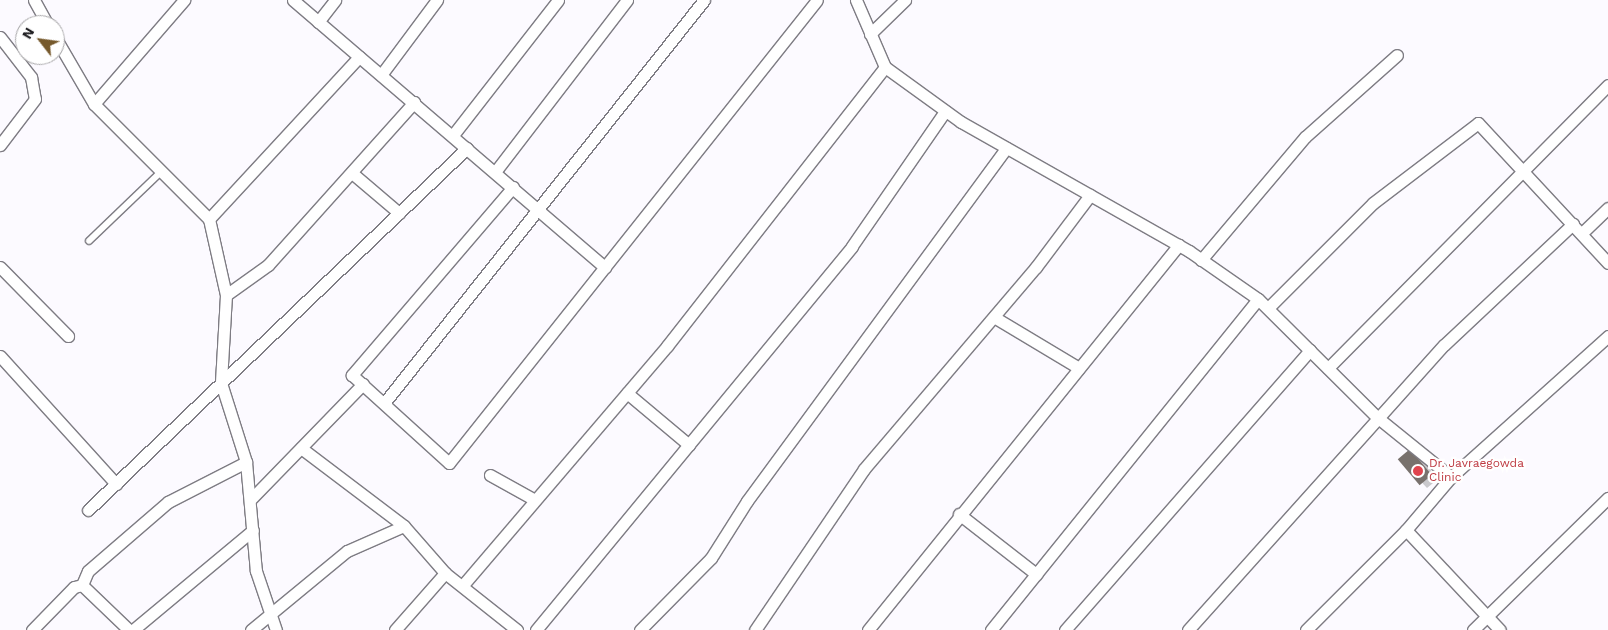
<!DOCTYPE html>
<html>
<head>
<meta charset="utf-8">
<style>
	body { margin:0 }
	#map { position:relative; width:1608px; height:630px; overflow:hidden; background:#fcfaff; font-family:"Work Sans",sans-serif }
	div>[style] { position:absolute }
	.shadow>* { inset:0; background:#0003 }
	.building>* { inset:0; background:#78716d; transform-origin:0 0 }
	.roads { filter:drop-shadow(1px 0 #7e7c83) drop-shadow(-1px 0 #7e7c83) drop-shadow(0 1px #7e7c83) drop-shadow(0 -1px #7e7c83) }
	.lane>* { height:5.5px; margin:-2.75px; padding:0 2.75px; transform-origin:2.75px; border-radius:2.75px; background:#fff }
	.street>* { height:11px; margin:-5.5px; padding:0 5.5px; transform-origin:5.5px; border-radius:5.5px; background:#fff }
	.dots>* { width:14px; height:14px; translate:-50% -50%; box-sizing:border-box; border:2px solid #fff; border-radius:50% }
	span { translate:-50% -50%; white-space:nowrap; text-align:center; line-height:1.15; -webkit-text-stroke:4.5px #fff; paint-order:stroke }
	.health-label { font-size:12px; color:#be3a42 }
	.left { translate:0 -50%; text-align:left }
	.north { position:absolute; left:15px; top:15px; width:50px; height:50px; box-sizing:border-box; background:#fff; border:1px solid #a6a5a7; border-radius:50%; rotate:300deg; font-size:14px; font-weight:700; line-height:20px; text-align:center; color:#201f22 }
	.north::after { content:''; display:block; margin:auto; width:18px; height:22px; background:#76592c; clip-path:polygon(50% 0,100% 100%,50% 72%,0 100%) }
</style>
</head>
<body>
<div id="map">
	<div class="shadow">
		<i style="clip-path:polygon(1417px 454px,1438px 479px,1427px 488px,1400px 459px)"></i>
	</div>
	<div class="building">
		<i style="left:1410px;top:449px;width:34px;height:16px;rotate:50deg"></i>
	</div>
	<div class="roads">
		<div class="lane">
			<i style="left:89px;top:241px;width:100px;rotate:-43.8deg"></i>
		</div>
		<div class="street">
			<i style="left:34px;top:0;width:29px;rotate:61deg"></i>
			<i style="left:293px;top:0;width:411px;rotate:40.6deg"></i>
			<i style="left:856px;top:0;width:73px;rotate:66.6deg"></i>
			<i style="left:885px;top:67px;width:94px;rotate:35.9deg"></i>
			<i style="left:961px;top:122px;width:262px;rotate:29.5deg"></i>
			<i style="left:1189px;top:251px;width:84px;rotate:34.8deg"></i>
			<i style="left:1258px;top:299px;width:169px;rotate:44.8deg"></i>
			<i style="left:1378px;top:418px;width:94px;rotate:38.9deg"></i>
			<i style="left:318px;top:22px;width:28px;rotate:-52deg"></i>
			<i style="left:870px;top:34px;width:49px;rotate:-44.2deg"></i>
			<i style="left:0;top:37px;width:51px;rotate:52.2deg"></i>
			<i style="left:31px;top:77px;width:22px;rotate:80deg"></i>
			<i style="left:35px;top:99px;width:58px;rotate:127.3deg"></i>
			<i style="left:55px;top:37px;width:78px;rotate:59.8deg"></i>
			<i style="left:94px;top:104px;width:163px;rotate:45deg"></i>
			<i style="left:209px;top:219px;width:78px;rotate:77.4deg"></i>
			<i style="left:226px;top:295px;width:88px;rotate:93.3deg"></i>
			<i style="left:221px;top:383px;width:83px;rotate:72.4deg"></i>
			<i style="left:246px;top:462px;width:109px;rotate:84.8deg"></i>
			<i style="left:256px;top:571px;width:62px;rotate:71.3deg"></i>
			<i style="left:381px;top:75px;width:94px;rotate:-53.3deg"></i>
			<i style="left:94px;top:104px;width:138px;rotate:-49.1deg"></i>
			<i style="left:453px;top:135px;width:171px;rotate:-52.1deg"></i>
			<i style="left:495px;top:172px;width:217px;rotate:-52.5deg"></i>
			<i style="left:352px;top:173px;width:62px;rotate:40.4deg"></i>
			<i style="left:513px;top:187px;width:248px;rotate:130.6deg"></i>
			<i style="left:352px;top:375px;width:131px;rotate:42.2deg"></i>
			<i style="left:449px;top:463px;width:591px;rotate:-51.52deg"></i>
			<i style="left:209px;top:219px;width:221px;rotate:-47.2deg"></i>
			<i style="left:1582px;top:233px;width:36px;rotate:-44deg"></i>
			<i style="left:1201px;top:260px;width:161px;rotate:-49.8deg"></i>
			<i style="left:1305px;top:137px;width:123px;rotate:-41.7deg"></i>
			<i style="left:0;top:267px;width:97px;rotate:45.4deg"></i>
			<i style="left:226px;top:295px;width:52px;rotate:-35.5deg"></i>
			<i style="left:268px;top:265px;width:219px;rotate:-48.1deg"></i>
			<i style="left:1268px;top:308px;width:148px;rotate:-45deg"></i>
			<i style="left:1373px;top:203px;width:132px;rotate:-37.3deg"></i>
			<i style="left:1478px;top:123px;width:191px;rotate:47.1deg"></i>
			<i style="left:994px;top:317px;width:99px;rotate:31deg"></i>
			<i style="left:0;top:356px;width:173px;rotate:47.8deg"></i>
			<i style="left:1328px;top:368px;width:398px;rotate:-45.3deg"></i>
			<i style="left:627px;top:393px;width:81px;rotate:40deg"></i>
			<i style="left:385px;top:402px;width:513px;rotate:-51.57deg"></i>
			<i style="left:301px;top:448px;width:129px;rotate:37.1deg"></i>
			<i style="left:404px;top:526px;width:62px;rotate:48.9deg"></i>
			<i style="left:445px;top:573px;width:92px;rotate:38.4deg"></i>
			<i style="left:490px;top:475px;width:51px;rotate:29.1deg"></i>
			<i style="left:250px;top:500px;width:162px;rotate:-45.8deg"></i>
			<i style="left:88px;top:510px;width:524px;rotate:-43.69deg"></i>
			<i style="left:959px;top:514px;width:98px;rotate:37.9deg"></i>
			<i style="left:1406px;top:530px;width:137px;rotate:46.8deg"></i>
			<i style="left:82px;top:585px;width:15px;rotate:-67deg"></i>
			<i style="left:88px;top:571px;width:106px;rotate:-40.8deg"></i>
			<i style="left:168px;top:502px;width:88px;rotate:-27.1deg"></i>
			<i style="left:463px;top:585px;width:314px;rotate:-49.5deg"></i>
			<i style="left:667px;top:346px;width:354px;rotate:-52deg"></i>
			<i style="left:32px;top:630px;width:60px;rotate:-45.7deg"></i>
			<i style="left:74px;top:587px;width:8px;rotate:-14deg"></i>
			<i style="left:82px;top:585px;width:65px;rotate:43.8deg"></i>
			<i style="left:133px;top:630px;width:156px;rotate:-39.8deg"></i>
			<i style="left:251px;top:630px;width:124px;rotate:-39.5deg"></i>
			<i style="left:347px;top:551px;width:62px;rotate:-23.7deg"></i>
			<i style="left:395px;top:630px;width:76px;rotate:-48.7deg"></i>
			<i style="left:536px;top:630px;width:497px;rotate:-50.5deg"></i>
			<i style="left:852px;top:246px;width:164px;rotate:-55.4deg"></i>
			<i style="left:640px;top:630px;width:101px;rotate:-45.4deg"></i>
			<i style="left:711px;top:558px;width:67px;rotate:-57.7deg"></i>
			<i style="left:747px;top:501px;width:438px;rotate:-53.7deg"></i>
			<i style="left:755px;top:630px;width:194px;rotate:-55.9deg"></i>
			<i style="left:864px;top:469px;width:265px;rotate:-49.6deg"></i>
			<i style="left:1036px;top:267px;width:90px;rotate:-53.1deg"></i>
			<i style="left:868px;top:630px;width:495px;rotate:-51.1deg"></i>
			<i style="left:991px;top:630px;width:425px;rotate:-51.1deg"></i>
			<i style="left:1065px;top:630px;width:372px;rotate:-48.8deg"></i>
			<i style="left:1188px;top:630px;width:383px;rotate:-48.1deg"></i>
			<i style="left:1444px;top:345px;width:177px;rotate:-43.2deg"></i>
			<i style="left:1306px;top:630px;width:141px;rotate:-45deg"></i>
			<i style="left:1406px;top:530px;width:70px;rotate:-49.7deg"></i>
			<i style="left:1451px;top:477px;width:211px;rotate:-41.9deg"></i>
			<i style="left:1473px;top:630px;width:189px;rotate:-44.4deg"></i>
		</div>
	</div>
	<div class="dots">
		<i style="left:1418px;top:471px;background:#e0444e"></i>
	</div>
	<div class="health-label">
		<span class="left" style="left:1429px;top:471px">Dr. Javraegowda<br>Clinic</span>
	</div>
	<div class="north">N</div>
</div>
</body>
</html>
